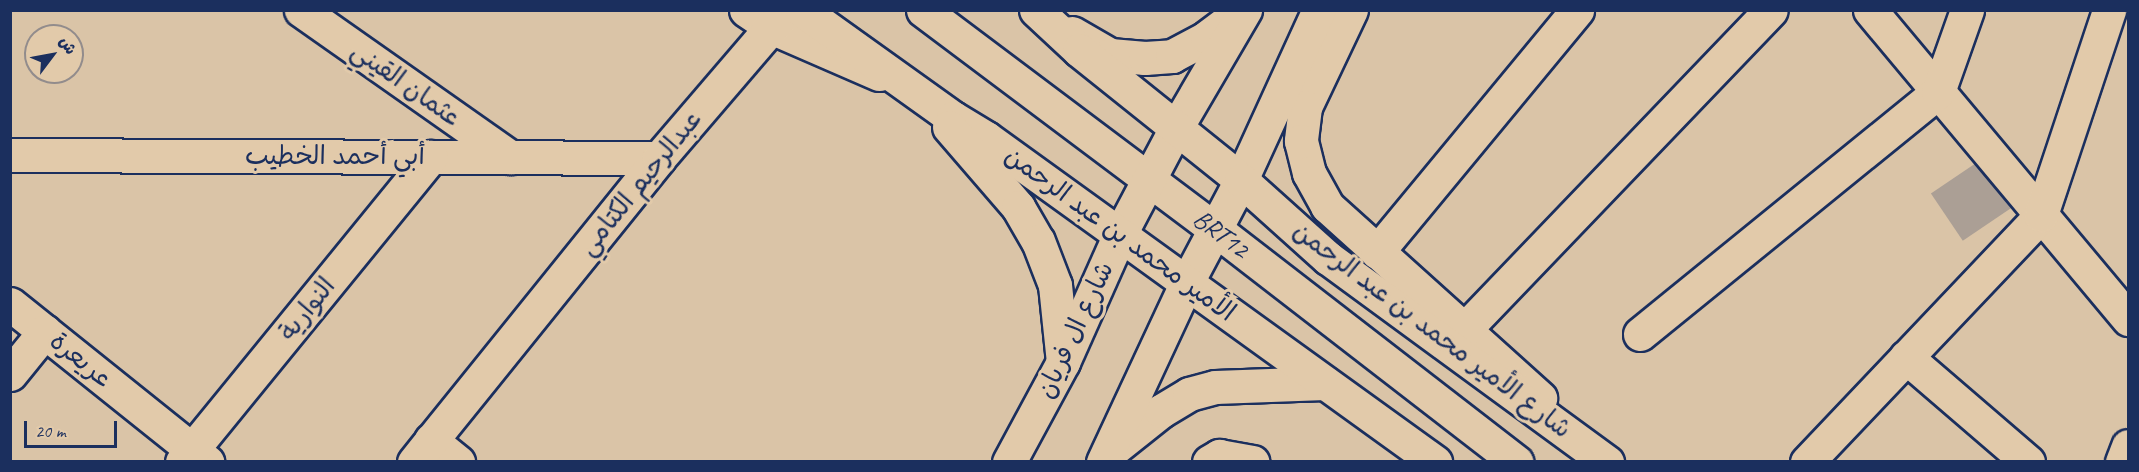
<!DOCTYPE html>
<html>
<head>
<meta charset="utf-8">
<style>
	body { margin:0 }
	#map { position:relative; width:2139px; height:472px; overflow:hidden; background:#dac4a7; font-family:Caveat,"Playpen Sans Arabic",sans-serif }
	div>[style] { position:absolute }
	.building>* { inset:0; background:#ab9f95; transform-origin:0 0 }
	.roads { filter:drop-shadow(2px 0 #1b2f5e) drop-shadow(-2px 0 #1b2f5e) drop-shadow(0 2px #1b2f5e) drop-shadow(0 -2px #1b2f5e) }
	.minor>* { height:33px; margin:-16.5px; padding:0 16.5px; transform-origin:16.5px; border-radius:16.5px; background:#e2caaa }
	.secondary>* { height:33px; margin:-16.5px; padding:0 16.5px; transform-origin:16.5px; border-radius:16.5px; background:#e2caaa }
	.primary>* { height:33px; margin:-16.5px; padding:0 16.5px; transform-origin:16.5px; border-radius:16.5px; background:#e2caaa }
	span { translate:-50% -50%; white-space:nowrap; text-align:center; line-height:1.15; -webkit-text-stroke:6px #e2caaa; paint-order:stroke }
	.street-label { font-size:26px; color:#1b2f5e }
	.frame { position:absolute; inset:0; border:12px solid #1b2f5e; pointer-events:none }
	.north { position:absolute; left:24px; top:24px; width:60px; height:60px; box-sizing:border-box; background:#e2caaa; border:2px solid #928c8c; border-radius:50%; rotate:58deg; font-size:16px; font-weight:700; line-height:24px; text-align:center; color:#1b2f5e }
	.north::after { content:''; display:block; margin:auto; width:21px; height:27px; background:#1b2f5e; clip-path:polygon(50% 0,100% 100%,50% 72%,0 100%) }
	.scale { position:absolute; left:24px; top:421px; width:93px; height:27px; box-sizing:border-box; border:3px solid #1b2f5e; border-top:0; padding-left:8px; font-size:18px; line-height:21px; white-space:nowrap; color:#1b2f5e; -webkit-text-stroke:4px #e2caaa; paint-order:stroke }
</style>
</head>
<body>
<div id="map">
	<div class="building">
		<i style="left:1979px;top:161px;width:57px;height:58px;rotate:56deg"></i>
	</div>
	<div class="roads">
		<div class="minor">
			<i style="left:301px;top:10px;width:256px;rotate:35.1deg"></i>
			<i style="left:746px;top:10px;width:30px;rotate:34deg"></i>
			<i style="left:771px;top:27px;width:118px;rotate:23.5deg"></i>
			<i style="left:1351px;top:10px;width:107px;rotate:115.4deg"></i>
			<i style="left:1305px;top:107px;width:34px;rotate:97deg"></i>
			<i style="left:1301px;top:141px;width:33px;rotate:76deg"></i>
			<i style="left:1309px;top:173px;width:38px;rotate:61deg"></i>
			<i style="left:1327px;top:206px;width:287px;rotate:42deg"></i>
			<i style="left:1870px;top:10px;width:403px;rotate:50.1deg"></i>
			<i style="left:10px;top:155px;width:649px;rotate:0.26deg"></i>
			<i style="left:1377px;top:252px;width:314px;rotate:-50.4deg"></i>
			<i style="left:10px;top:304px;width:253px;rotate:38.7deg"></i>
			<i style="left:1464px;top:330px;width:443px;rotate:-46.2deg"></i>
			<i style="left:1640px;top:334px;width:384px;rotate:-39.1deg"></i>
			<i style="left:1938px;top:92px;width:87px;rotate:-70.5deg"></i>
			<i style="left:1906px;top:357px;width:161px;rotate:40.7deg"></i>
			<i style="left:10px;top:374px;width:55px;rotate:-50.9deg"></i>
			<i style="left:431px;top:440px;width:35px;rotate:39deg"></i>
			<i style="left:182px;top:462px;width:394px;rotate:-50.8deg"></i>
			<i style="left:414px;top:462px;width:390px;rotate:-51.1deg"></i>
			<i style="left:659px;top:158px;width:195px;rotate:-49.4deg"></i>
			<i style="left:1209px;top:462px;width:12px;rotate:-31deg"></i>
			<i style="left:1219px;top:456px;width:34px;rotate:10deg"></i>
			<i style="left:1807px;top:462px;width:340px;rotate:-46.5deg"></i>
			<i style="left:2041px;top:215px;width:216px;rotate:-71.6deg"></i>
			<i style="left:2122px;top:462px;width:17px;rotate:-69deg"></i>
		</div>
		<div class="secondary">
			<i style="left:923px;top:10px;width:365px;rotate:36.9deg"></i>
			<i style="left:1215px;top:229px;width:381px;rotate:37.7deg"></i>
			<i style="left:1072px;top:33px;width:44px;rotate:30.1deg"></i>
			<i style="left:1110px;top:55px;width:35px;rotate:5deg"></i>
			<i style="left:1145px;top:58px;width:27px;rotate:-4deg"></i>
			<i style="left:1172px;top:56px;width:40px;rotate:-28deg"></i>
			<i style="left:1207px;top:37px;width:36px;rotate:-37deg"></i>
			<i style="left:1112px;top:450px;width:63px;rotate:-38.5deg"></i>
			<i style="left:1161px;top:411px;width:33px;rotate:-31deg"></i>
			<i style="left:1189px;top:394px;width:27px;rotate:-15deg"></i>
			<i style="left:1215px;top:387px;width:110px;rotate:-2.1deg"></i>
			<i style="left:1009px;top:462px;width:114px;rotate:-61.6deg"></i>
			<i style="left:1063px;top:362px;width:140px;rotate:-66deg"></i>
			<i style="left:1120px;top:234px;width:120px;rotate:-62.2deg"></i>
			<i style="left:1176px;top:128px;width:137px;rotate:-59.7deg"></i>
			<i style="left:1103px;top:462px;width:199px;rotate:-65deg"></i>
			<i style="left:1187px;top:282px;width:115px;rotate:-62.1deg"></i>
			<i style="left:1241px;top:180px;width:187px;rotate:-65.4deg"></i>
		</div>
		<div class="primary">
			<i style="left:802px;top:10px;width:186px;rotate:35.6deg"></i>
			<i style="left:953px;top:118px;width:39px;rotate:31deg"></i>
			<i style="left:986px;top:138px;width:554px;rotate:35.81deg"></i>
			<i style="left:1036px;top:10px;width:59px;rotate:42.9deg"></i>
			<i style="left:1079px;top:50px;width:208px;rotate:38.7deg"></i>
			<i style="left:1241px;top:180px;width:117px;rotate:41.9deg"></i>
			<i style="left:1328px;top:258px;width:346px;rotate:36.2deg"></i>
			<i style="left:949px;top:127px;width:106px;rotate:49.2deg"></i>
			<i style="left:1018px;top:207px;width:39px;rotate:60deg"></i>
			<i style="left:1038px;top:241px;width:47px;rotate:68.9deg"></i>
			<i style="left:1055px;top:285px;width:77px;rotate:84.1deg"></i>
		</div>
	</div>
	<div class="street-label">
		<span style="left:406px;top:84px;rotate:35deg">عثمان القيني</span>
		<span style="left:335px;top:156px">أبي أحمد الخطيب</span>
		<span style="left:640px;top:183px;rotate:-51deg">عبدالرحيم الكتامي</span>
		<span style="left:1120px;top:234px;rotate:36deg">الأمير محمد بن عبد الرحمن</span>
		<span style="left:1221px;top:234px;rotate:37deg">BRT12</span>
		<span style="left:307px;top:309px;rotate:-51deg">النوارية</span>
		<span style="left:1075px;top:330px;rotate:-65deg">شارع ال فريان</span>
		<span style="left:1432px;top:330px;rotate:37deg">شارع الأمير محمد بن عبد الرحمن</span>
		<span style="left:81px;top:360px;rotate:39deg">عريعرة</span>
	</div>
	<div class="frame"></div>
	<div class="north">ش</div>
	<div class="scale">20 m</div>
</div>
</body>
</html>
